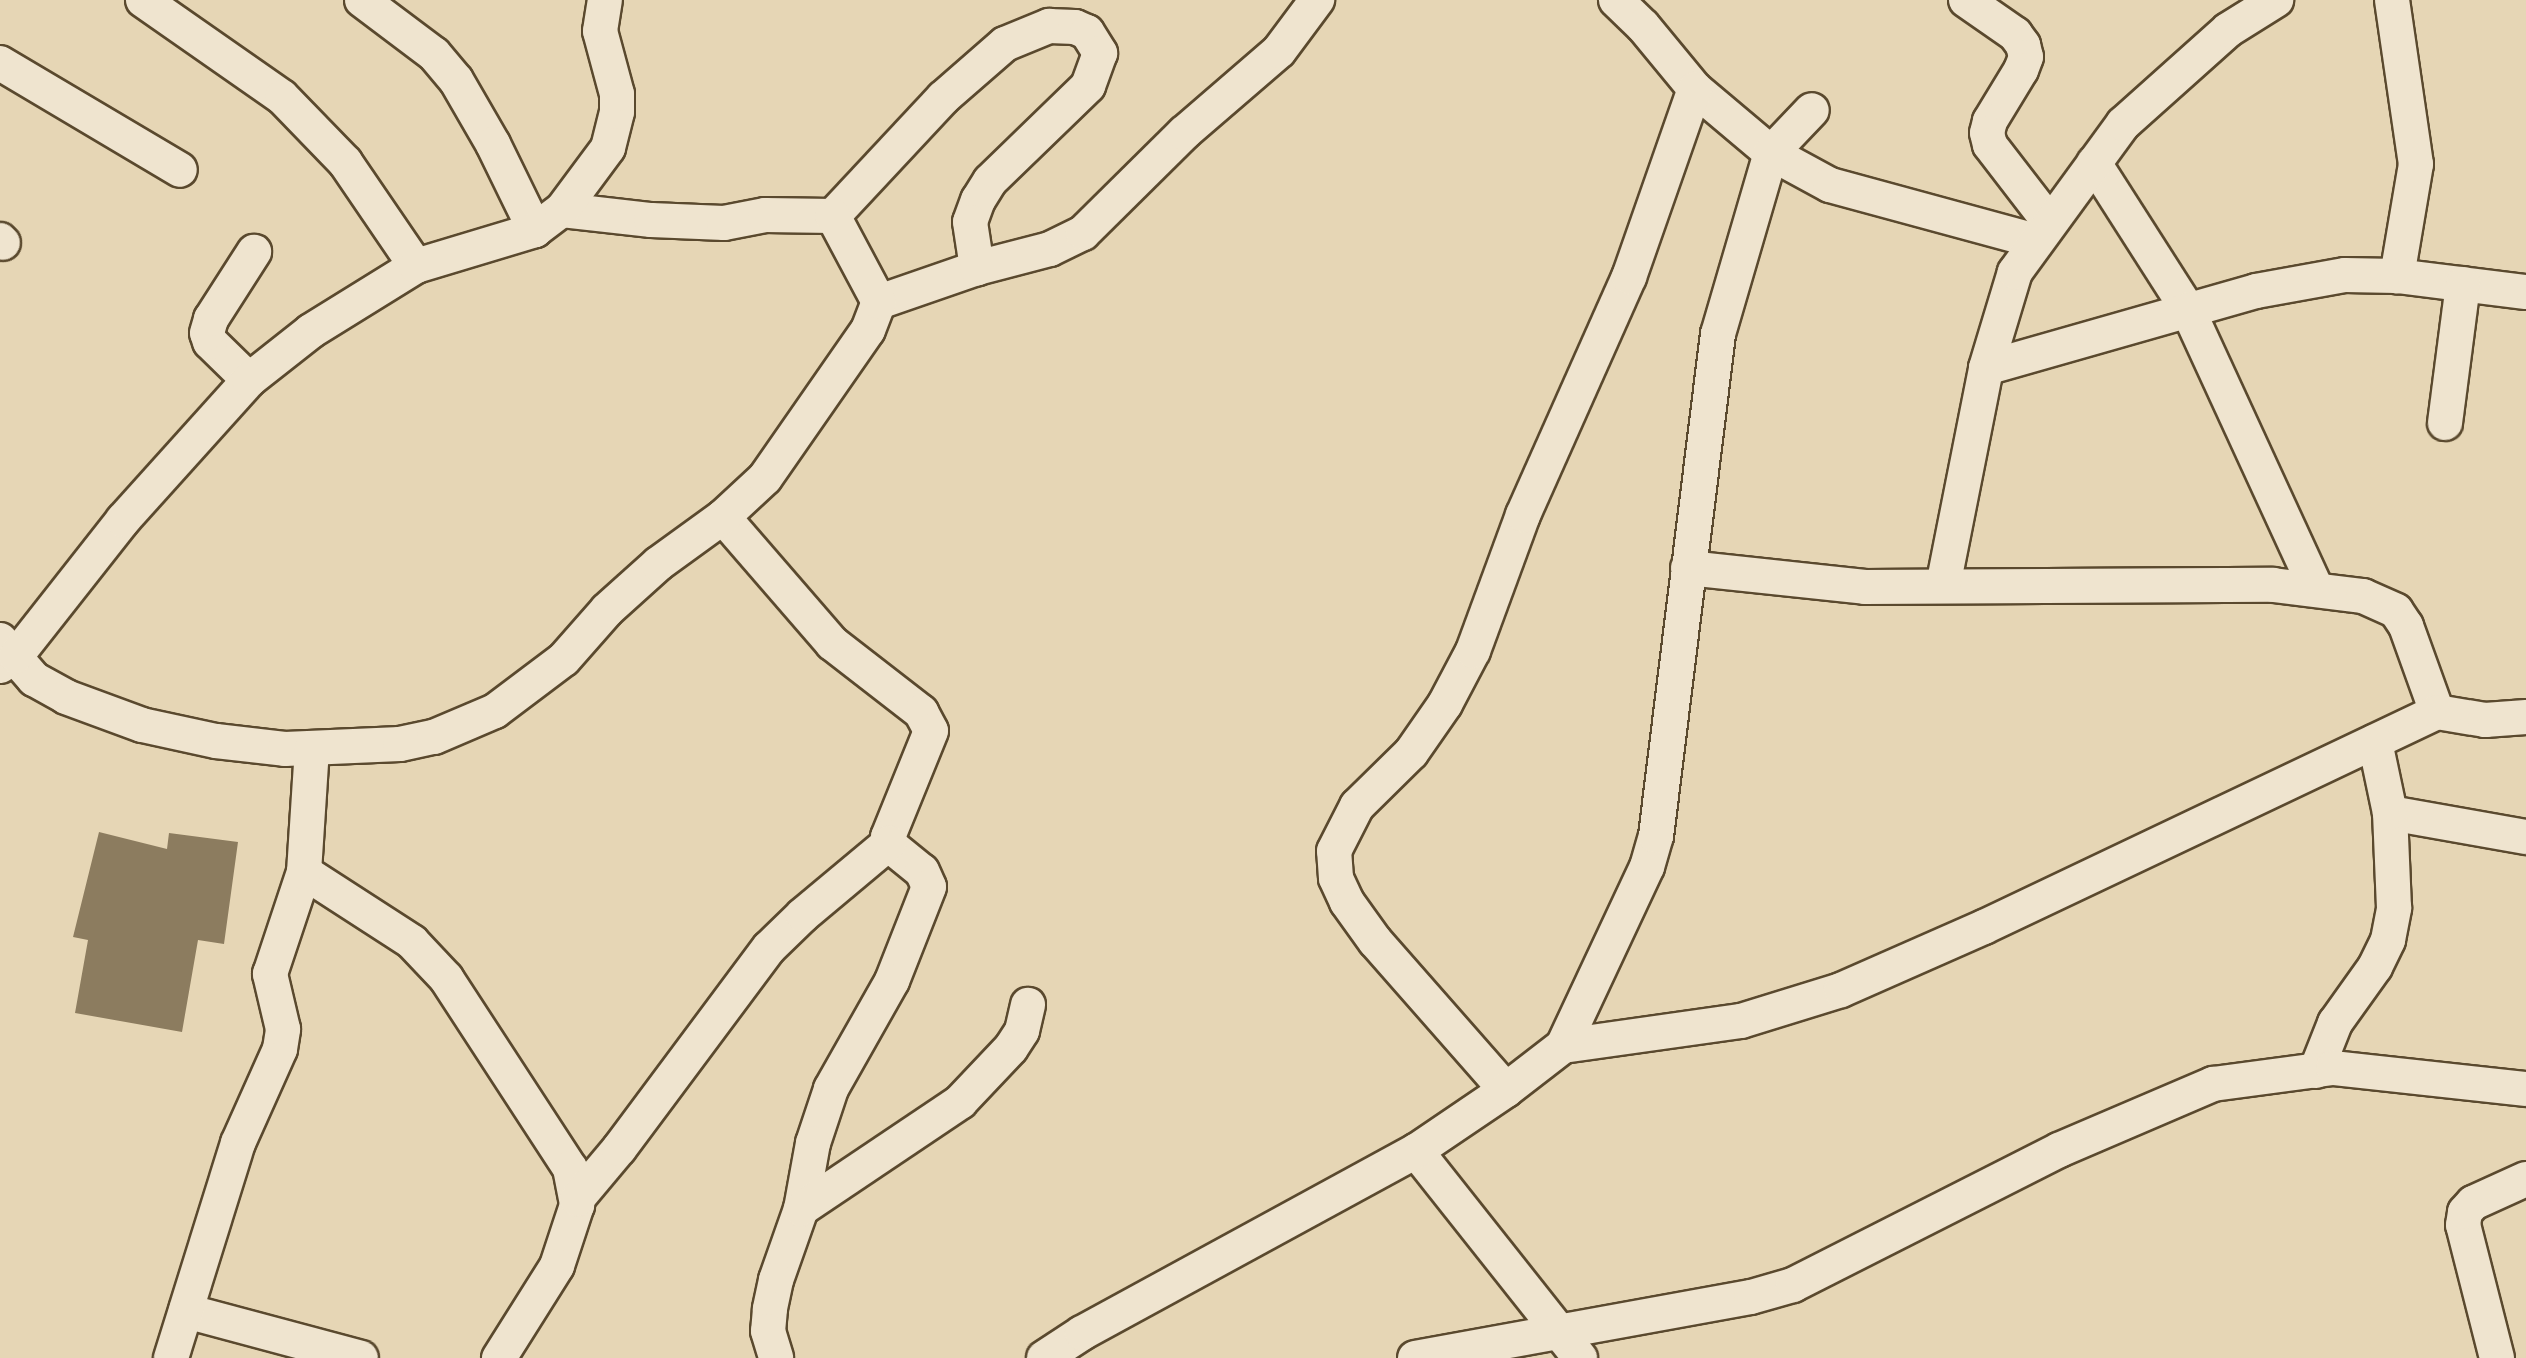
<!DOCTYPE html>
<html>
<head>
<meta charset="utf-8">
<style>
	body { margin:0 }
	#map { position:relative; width:2526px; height:1358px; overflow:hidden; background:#e6d6b5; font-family:"Libre Bodoni",serif }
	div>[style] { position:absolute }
	.building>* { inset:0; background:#8c7c5f }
	.roads { filter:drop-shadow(2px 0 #5a492e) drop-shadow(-2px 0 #5a492e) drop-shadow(0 2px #5a492e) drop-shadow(0 -2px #5a492e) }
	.minor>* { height:34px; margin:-17px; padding:0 17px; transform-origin:17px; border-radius:17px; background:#efe4cf }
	span { translate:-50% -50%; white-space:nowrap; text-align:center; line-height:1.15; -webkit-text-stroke:7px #efe4cf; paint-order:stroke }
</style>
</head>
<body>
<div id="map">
	<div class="building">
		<i style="clip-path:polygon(99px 832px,167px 849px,169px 833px,238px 842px,224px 944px,198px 940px,182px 1032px,75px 1013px,88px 940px,73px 937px)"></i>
	</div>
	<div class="roads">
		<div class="minor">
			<i style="left:143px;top:0;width:169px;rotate:34.9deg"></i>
			<i style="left:282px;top:97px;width:91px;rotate:45.9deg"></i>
			<i style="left:345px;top:162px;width:126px;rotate:55.7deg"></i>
			<i style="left:362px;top:0;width:90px;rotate:36.9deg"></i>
			<i style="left:434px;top:54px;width:34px;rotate:50deg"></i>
			<i style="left:456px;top:80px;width:74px;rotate:60deg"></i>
			<i style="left:493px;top:144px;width:96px;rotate:64deg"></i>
			<i style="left:1616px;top:0;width:37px;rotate:44deg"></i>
			<i style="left:1643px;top:26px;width:82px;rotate:50.5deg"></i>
			<i style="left:1695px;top:89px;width:99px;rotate:40.1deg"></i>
			<i style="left:1771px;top:153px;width:67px;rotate:28.5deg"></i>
			<i style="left:1830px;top:185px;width:213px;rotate:15.2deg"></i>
			<i style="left:1966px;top:0;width:60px;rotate:34.8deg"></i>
			<i style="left:2015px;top:34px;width:14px;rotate:54deg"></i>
			<i style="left:2023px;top:45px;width:12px;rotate:76deg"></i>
			<i style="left:2026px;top:57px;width:14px;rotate:111deg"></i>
			<i style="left:2021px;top:70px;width:60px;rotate:121.3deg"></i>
			<i style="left:1990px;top:121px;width:12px;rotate:104deg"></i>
			<i style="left:1987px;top:133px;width:12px;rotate:76deg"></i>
			<i style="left:1990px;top:145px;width:98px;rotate:52.4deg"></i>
			<i style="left:2392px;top:0;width:166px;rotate:81.7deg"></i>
			<i style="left:2416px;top:164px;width:114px;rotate:99.6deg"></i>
			<i style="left:0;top:63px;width:209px;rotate:30.7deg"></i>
			<i style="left:2094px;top:163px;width:174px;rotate:57.4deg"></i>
			<i style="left:2188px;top:310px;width:306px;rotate:65.3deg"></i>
			<i style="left:562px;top:210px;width:90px;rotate:6.4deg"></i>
			<i style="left:651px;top:220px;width:73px;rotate:2.4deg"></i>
			<i style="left:724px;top:223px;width:42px;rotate:-11deg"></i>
			<i style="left:765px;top:215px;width:68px;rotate:0.8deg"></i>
			<i style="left:833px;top:216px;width:161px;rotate:-47deg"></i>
			<i style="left:943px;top:98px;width:82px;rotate:-41.1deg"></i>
			<i style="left:1005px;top:44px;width:48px;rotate:-22.2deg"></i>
			<i style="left:1049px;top:26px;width:26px;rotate:2deg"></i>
			<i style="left:1075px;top:27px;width:13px;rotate:23deg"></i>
			<i style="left:1087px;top:32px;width:25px;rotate:58deg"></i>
			<i style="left:1100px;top:53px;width:35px;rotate:110deg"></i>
			<i style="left:1088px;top:86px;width:136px;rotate:135.9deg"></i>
			<i style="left:990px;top:181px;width:22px;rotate:122deg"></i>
			<i style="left:978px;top:200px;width:23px;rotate:110deg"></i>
			<i style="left:970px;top:222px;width:47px;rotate:81.3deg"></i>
			<i style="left:0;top:240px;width:4px;rotate:45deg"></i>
			<i style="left:879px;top:302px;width:104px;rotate:-19.1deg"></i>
			<i style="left:977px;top:268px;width:75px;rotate:-14.6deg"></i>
			<i style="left:1050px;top:249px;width:37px;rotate:-26deg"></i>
			<i style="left:1083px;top:233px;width:142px;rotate:-44.7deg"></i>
			<i style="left:1184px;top:133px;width:125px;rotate:-40.8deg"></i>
			<i style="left:1279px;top:51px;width:64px;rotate:-53.3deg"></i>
			<i style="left:1986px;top:368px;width:281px;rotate:-15.9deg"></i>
			<i style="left:2256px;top:291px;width:90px;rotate:-10.2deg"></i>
			<i style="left:2345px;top:275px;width:52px;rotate:1.1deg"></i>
			<i style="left:2397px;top:276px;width:130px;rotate:7.1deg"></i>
			<i style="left:249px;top:380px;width:54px;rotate:-135.7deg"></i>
			<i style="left:210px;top:342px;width:9px;rotate:-108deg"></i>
			<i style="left:207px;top:333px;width:15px;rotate:-74deg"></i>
			<i style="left:211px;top:319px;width:80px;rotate:-57.3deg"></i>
			<i style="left:2445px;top:423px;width:140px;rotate:-82.6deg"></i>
			<i style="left:723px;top:517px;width:167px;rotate:49.1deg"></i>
			<i style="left:832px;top:643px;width:113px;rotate:37.8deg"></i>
			<i style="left:921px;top:712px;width:21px;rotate:62deg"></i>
			<i style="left:931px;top:731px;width:114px;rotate:112.1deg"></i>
			<i style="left:888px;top:837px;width:11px;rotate:68deg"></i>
			<i style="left:892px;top:847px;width:38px;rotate:39deg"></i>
			<i style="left:922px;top:871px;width:17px;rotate:66deg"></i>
			<i style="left:929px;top:887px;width:101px;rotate:111.5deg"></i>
			<i style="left:892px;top:981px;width:124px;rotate:119.5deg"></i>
			<i style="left:831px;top:1089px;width:57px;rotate:108.4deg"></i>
			<i style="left:813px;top:1143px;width:67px;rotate:100.3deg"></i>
			<i style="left:801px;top:1209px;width:75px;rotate:109.4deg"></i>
			<i style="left:776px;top:1280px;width:30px;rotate:102deg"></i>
			<i style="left:770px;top:1309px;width:22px;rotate:95deg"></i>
			<i style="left:768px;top:1331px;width:28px;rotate:73deg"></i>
			<i style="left:1688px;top:568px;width:178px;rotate:6.1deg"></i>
			<i style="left:1865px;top:587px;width:408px;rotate:-0.3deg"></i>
			<i style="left:2273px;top:585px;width:91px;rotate:7deg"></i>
			<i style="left:2363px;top:596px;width:36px;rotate:24deg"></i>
			<i style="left:2396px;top:611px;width:18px;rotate:56deg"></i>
			<i style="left:2406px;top:626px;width:91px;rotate:70.2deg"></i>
			<i style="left:1943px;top:586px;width:222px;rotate:-78.8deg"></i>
			<i style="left:1986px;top:368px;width:100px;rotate:-73.2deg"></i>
			<i style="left:2015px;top:272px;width:183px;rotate:-53.9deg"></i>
			<i style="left:2123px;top:124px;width:141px;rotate:-41.8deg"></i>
			<i style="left:2228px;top:30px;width:57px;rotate:-32deg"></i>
			<i style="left:0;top:640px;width:52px;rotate:48.9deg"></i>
			<i style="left:34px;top:679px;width:37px;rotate:29deg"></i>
			<i style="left:66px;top:697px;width:81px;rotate:20.2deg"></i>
			<i style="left:142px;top:725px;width:76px;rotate:12.2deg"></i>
			<i style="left:216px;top:741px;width:69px;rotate:6.6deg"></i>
			<i style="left:285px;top:749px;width:115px;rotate:-2.5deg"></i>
			<i style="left:400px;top:744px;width:35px;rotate:-12deg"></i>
			<i style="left:434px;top:737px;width:66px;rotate:-23.1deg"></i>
			<i style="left:495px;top:711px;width:86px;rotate:-37deg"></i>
			<i style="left:564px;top:659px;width:65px;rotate:-48.7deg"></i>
			<i style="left:607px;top:610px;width:69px;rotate:-42deg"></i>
			<i style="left:658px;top:564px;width:80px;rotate:-35.9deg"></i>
			<i style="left:723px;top:517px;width:57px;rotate:-42.9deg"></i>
			<i style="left:765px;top:478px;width:180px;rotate:-55.2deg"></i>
			<i style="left:868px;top:330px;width:30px;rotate:-69deg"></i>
			<i style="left:879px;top:302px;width:98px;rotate:-118.1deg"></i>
			<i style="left:0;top:666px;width:19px;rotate:-32deg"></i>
			<i style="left:16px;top:656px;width:173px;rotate:-51.8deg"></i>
			<i style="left:123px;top:520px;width:188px;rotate:-48deg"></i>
			<i style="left:249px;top:380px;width:79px;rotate:-38.3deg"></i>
			<i style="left:311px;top:331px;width:123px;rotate:-31.8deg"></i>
			<i style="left:416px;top:266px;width:124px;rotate:-16.8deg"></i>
			<i style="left:535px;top:230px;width:34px;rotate:-37deg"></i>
			<i style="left:562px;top:210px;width:77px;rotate:-53.4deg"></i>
			<i style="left:608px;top:148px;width:37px;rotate:-76deg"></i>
			<i style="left:617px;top:112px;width:18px;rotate:-90deg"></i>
			<i style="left:617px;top:94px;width:65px;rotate:-105.1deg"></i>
			<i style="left:600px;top:31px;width:31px;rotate:-81deg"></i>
			<i style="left:2390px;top:813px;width:138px;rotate:10deg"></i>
			<i style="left:304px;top:872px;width:129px;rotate:32.9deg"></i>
			<i style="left:412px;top:942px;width:50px;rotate:46.6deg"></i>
			<i style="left:446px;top:978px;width:227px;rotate:56.9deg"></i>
			<i style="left:570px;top:1168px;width:38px;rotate:79deg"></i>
			<i style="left:577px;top:1205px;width:64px;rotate:108.2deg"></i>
			<i style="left:557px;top:1266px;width:109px;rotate:122.2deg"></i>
			<i style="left:1563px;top:1046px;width:180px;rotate:-8deg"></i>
			<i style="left:1741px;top:1021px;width:105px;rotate:-17.2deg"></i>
			<i style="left:1841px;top:990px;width:156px;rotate:-23.8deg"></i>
			<i style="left:1984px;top:927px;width:501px;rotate:-25.39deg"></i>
			<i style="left:2437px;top:712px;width:49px;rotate:9.5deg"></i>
			<i style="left:2485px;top:720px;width:41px;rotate:-4.2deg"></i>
			<i style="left:2316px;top:1071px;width:52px;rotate:-68.4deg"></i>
			<i style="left:2335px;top:1023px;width:69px;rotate:-54.5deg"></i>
			<i style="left:2375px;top:967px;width:30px;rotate:-64deg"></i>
			<i style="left:2388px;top:940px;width:33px;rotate:-79deg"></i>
			<i style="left:2394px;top:908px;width:95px;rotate:-92.4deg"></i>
			<i style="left:2390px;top:813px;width:73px;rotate:-101.9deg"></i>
			<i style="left:1506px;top:1090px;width:198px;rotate:-131.3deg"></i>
			<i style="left:1375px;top:941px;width:48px;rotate:-125.7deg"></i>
			<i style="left:1347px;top:902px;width:26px;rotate:-115deg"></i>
			<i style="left:1336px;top:878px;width:27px;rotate:-94deg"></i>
			<i style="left:1334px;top:851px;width:51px;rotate:-62.9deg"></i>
			<i style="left:1357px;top:806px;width:76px;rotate:-44.5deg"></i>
			<i style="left:1411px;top:753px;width:60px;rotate:-55.2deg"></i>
			<i style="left:1445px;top:704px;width:60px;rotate:-62.2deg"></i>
			<i style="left:1473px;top:651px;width:145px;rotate:-69.8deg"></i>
			<i style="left:1523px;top:515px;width:261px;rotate:-66deg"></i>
			<i style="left:1629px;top:277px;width:199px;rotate:-70.7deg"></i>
			<i style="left:1416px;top:1151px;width:264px;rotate:51.6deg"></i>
			<i style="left:577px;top:1199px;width:65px;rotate:-50deg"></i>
			<i style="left:619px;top:1149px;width:251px;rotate:-53.3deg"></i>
			<i style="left:769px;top:948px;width:47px;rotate:-44.1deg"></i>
			<i style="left:803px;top:915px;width:112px;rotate:-39.9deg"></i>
			<i style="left:801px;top:1209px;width:192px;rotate:-33.9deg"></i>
			<i style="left:960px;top:1102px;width:74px;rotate:-46.6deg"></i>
			<i style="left:1011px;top:1048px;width:20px;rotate:-57deg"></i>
			<i style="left:1022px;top:1031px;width:27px;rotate:-77deg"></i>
			<i style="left:186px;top:1311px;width:181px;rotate:15deg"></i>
			<i style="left:171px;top:1358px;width:225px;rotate:-72.7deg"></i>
			<i style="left:238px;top:1143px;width:103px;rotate:-65.9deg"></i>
			<i style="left:280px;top:1049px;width:20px;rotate:-81deg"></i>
			<i style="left:283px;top:1029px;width:57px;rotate:-103.3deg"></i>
			<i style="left:270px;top:974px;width:108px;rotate:-71.6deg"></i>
			<i style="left:304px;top:872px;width:123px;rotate:-86.3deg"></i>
			<i style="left:1044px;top:1358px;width:45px;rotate:-33.3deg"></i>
			<i style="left:1082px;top:1333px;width:380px;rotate:-28.6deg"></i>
			<i style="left:1416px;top:1151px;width:109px;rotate:-34.1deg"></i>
			<i style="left:1506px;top:1090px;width:72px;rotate:-37.7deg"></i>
			<i style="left:1563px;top:1046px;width:198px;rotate:-64.9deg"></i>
			<i style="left:1647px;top:867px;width:32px;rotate:-74deg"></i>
			<i style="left:1656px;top:836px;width:506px;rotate:-82.96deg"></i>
			<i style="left:1718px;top:334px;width:189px;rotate:-73.7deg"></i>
			<i style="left:1771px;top:153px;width:59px;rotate:-46.4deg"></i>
			<i style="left:1415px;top:1358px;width:341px;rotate:-10.3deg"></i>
			<i style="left:1751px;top:1297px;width:44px;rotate:-15.9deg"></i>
			<i style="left:1793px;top:1285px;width:298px;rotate:-26.9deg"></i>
			<i style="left:2059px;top:1150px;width:168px;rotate:-23.2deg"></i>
			<i style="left:2213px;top:1084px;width:121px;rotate:-7.6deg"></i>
			<i style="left:2333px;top:1068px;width:194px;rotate:6.2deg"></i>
			<i style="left:2497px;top:1358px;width:137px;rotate:-104.3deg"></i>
			<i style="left:2463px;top:1225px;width:13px;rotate:-81deg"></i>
			<i style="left:2465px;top:1212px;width:12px;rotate:-48deg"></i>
			<i style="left:2473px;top:1203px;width:58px;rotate:-24.4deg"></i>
		</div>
	</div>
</div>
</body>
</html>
